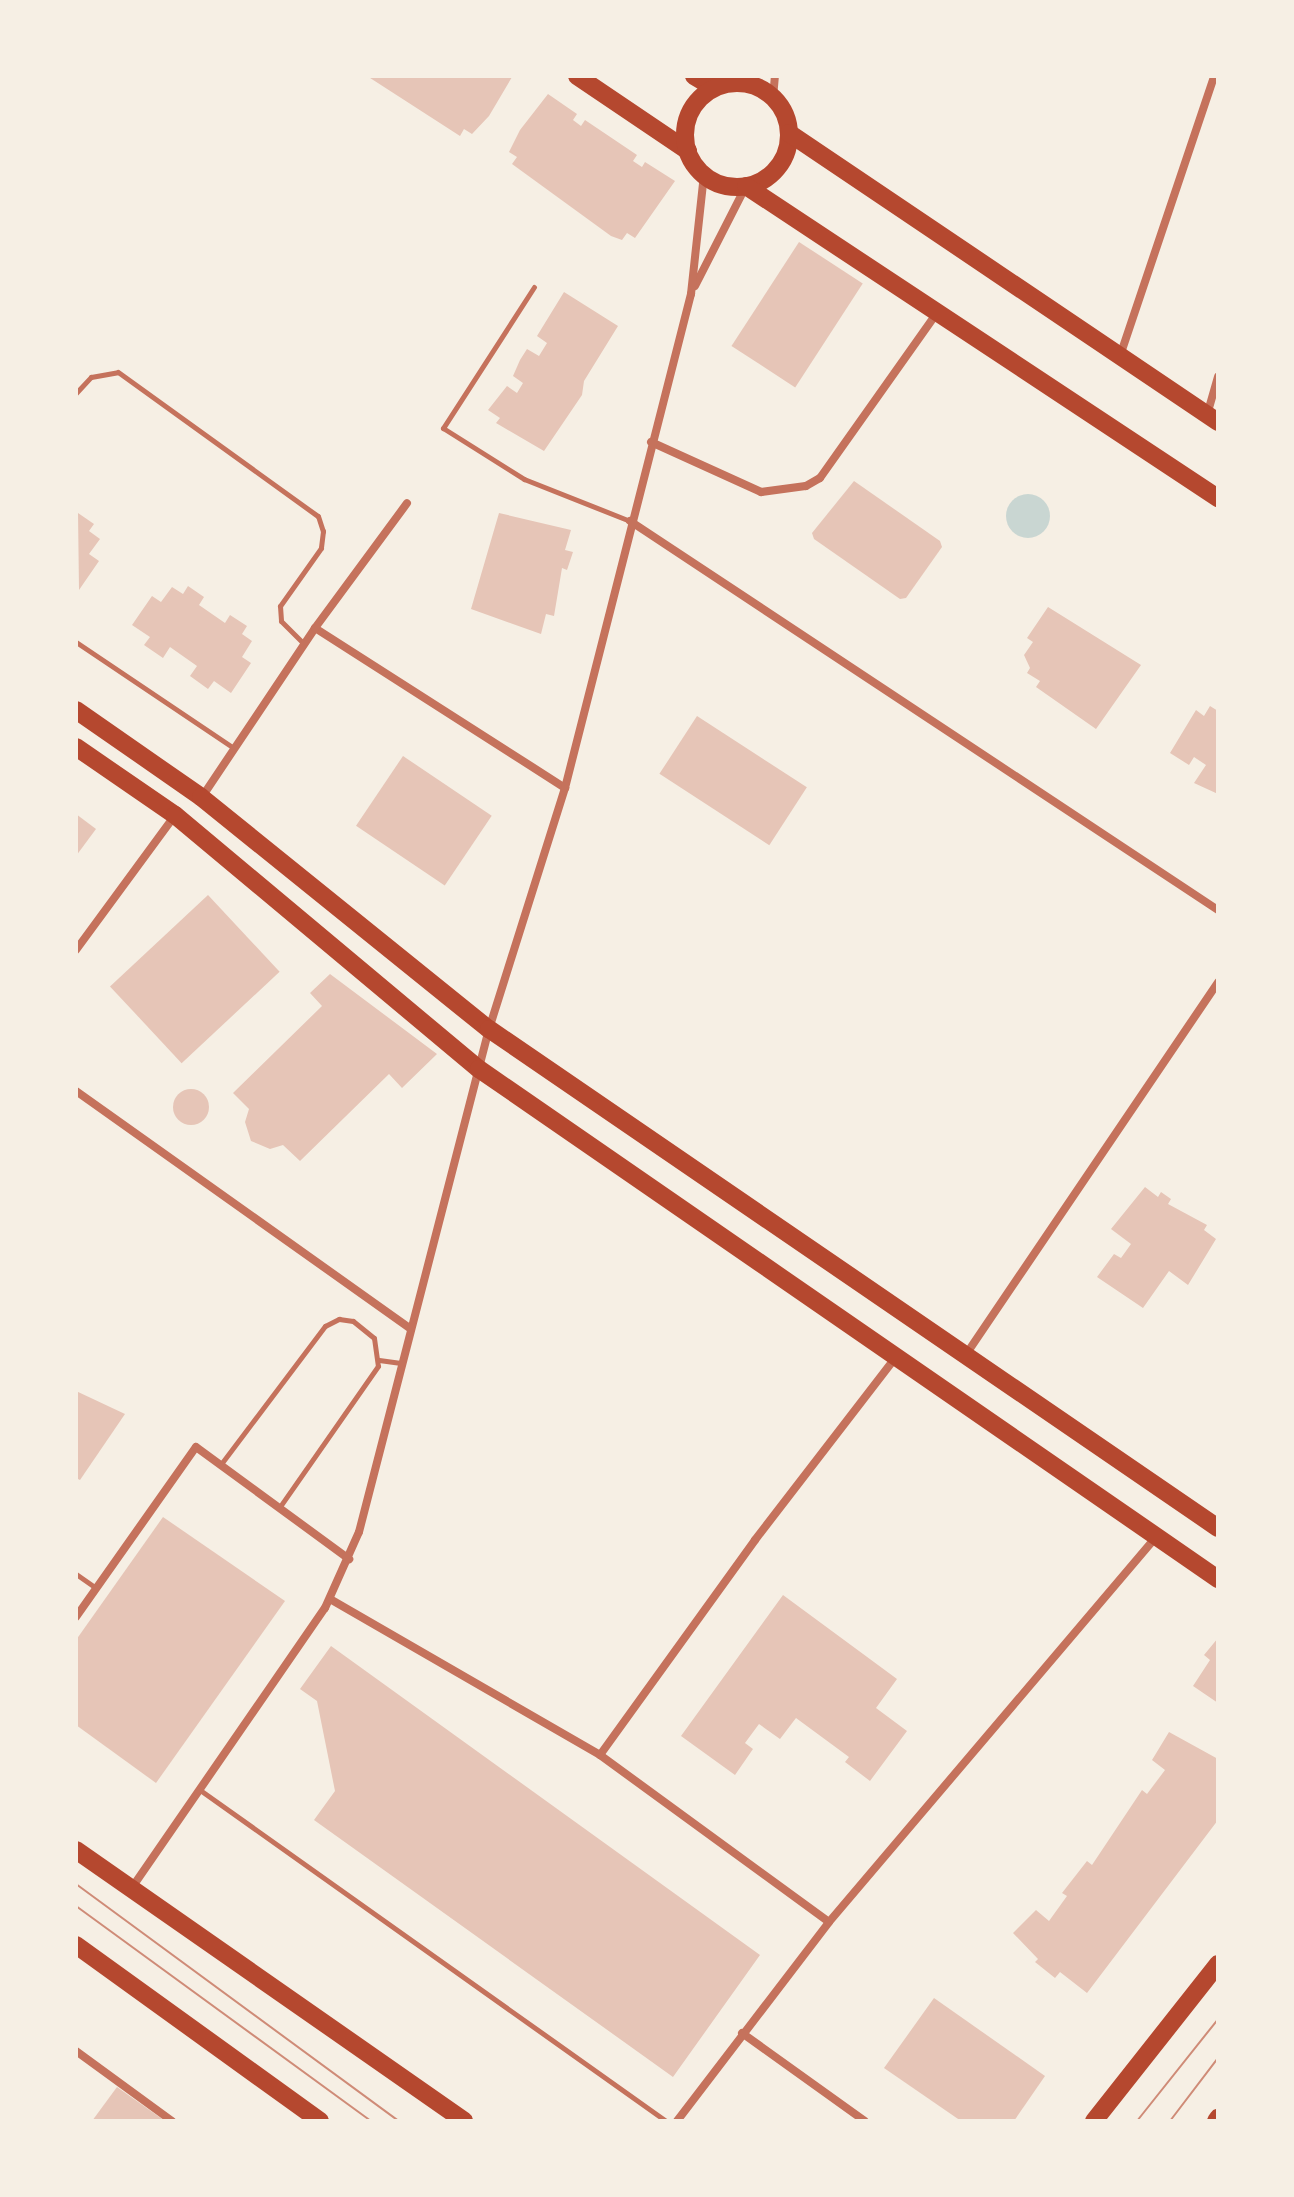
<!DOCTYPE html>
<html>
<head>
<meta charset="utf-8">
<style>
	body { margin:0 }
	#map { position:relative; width:1294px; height:2197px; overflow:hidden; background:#f6efe4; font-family:"Source Sans 3",sans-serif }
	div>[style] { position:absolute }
	.water>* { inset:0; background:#c9d6d2 }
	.round { border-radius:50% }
	.building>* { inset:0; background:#e6c5b7; transform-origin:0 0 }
	.service>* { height:5px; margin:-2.5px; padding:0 2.5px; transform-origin:2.5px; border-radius:2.5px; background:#c5725c }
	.minor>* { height:8px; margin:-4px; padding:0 4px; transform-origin:4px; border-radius:4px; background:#c5725c }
	.primary>* { height:18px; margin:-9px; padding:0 9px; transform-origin:9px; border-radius:9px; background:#b5482f }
	.primary>.ring { margin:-9px; padding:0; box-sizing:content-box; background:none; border:18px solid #b5482f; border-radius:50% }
	.trunk>* { height:18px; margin:-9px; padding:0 9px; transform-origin:9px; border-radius:9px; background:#b5482f }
	.tram>* { height:2px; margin:-1px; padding:0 1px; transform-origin:1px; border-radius:1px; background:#cf8b77 }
	span { translate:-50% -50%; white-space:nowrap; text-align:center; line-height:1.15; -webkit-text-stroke:6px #f6efe4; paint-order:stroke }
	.frame { position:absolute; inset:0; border:78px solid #f6efe4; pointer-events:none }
</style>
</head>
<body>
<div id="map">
	<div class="water">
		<i class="round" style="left:1006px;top:494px;width:44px;height:44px"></i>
	</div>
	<div class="building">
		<i style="clip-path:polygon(367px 76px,510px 76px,512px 77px,489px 116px,472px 134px,464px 129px,460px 136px)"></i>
		<i style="clip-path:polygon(548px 94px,577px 114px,573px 120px,581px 126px,585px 120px,637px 155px,633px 161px,642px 167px,645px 162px,675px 181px,635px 238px,627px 233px,622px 240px,611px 236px,512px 164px,517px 157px,509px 152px,520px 130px)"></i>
		<i style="left:799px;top:242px;width:76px;height:124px;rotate:33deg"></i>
		<i style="clip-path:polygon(564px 292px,618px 326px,584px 381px,582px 395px,544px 451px,496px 423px,500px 418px,488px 410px,507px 386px,517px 393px,523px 383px,513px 376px,520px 360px,527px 349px,539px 356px,547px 343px,537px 336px)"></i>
		<i style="clip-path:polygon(854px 481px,940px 541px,942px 547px,906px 598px,900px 599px,814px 539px,812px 533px)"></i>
		<i style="clip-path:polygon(78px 513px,94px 524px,89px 531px,100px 539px,89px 554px,99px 561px,79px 590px)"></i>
		<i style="clip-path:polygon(499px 513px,571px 530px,565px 550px,573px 552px,567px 570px,562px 568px,554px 616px,546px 614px,541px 634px,471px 609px)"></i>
		<i style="clip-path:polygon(188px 586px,204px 597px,199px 605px,225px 623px,230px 615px,247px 626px,242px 634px,252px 641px,242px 657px,251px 663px,231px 693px,214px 681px,208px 689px,190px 676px,197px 666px,170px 647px,163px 658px,144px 645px,150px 637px,132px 625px,152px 596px,161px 602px,172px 587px,183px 594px)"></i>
		<i style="clip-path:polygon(1048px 607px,1141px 665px,1096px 729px,1036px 687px,1040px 681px,1027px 673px,1030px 668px,1024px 655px,1033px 642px,1027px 638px)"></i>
		<i style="clip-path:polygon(1210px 706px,1218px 711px,1218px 794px,1194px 783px,1206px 765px,1194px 757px,1189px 765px,1170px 753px,1196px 710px,1204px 716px)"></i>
		<i style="left:697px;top:716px;width:131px;height:69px;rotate:33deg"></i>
		<i style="left:403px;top:756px;width:107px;height:84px;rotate:34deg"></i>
		<i style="clip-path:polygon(76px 814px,96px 829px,76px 856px)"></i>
		<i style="left:208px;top:895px;width:105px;height:134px;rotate:47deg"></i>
		<i style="clip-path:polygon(330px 974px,437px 1054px,402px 1088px,389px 1074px,300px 1161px,283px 1145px,270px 1149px,251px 1141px,245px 1122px,249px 1109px,233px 1093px,322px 1006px,310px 993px)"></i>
		<i class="round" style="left:173px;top:1089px;width:36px;height:36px"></i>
		<i style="clip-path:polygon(1145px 1187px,1158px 1197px,1161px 1192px,1171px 1199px,1168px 1204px,1207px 1225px,1204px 1230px,1216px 1239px,1188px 1285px,1169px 1271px,1143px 1308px,1097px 1277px,1114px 1254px,1121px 1258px,1131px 1244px,1111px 1229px)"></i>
		<i style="clip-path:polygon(76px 1391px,125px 1414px,80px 1480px,76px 1478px)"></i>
		<i style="clip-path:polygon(163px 1517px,285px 1601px,156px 1783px,76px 1725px,76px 1640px)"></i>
		<i style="clip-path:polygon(783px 1595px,897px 1679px,876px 1708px,907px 1731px,870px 1781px,845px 1762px,849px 1757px,796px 1718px,780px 1739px,759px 1724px,745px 1743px,753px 1749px,735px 1775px,681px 1736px)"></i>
		<i style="clip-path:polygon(1218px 1638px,1218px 1703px,1193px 1686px,1210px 1660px,1204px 1655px)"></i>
		<i style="clip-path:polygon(331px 1646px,760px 1955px,673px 2077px,314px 1820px,335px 1791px,317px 1701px,300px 1689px)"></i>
		<i style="clip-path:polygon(1169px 1732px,1218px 1759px,1218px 1820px,1087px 1993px,1060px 1972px,1055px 1978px,1035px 1962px,1038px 1959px,1013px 1933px,1036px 1910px,1049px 1921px,1067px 1896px,1062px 1893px,1087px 1861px,1092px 1865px,1142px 1790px,1147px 1794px,1165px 1770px,1152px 1760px)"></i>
		<i style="clip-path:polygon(934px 1998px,1045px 2076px,1014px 2121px,961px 2121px,884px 2068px)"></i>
		<i style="clip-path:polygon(117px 2087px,165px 2121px,92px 2121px)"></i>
	</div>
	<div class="service">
		<i style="left:534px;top:287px;width:168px;rotate:122.8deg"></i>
		<i style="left:443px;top:428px;width:96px;rotate:32.2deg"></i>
		<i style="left:524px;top:479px;width:114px;rotate:21.6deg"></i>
		<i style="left:76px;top:393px;width:22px;rotate:-47deg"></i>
		<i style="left:91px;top:377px;width:27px;rotate:-10deg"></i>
		<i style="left:118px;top:372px;width:246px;rotate:35.8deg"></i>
		<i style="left:318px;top:516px;width:16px;rotate:72deg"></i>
		<i style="left:323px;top:531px;width:17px;rotate:97deg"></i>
		<i style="left:321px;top:548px;width:71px;rotate:125.3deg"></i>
		<i style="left:280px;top:606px;width:15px;rotate:86deg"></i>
		<i style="left:281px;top:621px;width:33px;rotate:45deg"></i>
		<i style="left:76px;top:642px;width:190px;rotate:33.9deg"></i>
		<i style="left:379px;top:1360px;width:22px;rotate:8deg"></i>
		<i style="left:221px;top:1464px;width:173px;rotate:-53deg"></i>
		<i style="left:325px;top:1326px;width:16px;rotate:-27deg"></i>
		<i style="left:339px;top:1319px;width:14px;rotate:8deg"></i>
		<i style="left:353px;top:1321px;width:27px;rotate:39deg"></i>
		<i style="left:374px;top:1338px;width:28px;rotate:82deg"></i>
		<i style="left:378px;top:1366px;width:173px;rotate:124.9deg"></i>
		<i style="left:76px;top:1574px;width:24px;rotate:35deg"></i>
		<i style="left:200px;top:1790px;width:572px;rotate:35.39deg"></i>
	</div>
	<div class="minor">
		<i style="left:728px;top:83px;width:7px;rotate:-74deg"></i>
		<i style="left:773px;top:98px;width:22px;rotate:-85deg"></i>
		<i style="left:695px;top:286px;width:112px;rotate:-63deg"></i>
		<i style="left:1120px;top:356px;width:295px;rotate:-71.4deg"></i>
		<i style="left:1207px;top:415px;width:40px;rotate:-74deg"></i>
		<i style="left:651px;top:442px;width:121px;rotate:24.4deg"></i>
		<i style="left:761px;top:492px;width:45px;rotate:-7.6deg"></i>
		<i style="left:806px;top:486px;width:16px;rotate:-30deg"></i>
		<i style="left:820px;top:478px;width:202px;rotate:-54.7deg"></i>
		<i style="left:630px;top:521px;width:705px;rotate:33.49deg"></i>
		<i style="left:315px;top:628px;width:297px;rotate:32.6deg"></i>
		<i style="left:202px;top:797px;width:203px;rotate:-56.2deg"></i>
		<i style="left:315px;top:628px;width:155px;rotate:-53.6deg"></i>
		<i style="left:76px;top:950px;width:167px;rotate:-53.7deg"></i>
		<i style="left:76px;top:1091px;width:410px;rotate:35.4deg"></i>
		<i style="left:965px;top:1356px;width:452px;rotate:-55.9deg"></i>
		<i style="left:330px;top:1599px;width:312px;rotate:30deg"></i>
		<i style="left:600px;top:1755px;width:283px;rotate:36.1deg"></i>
		<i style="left:76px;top:1617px;width:208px;rotate:-54.8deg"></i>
		<i style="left:196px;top:1447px;width:190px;rotate:36.2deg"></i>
		<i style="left:600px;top:1755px;width:265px;rotate:-54.2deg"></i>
		<i style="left:755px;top:1540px;width:230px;rotate:-52.4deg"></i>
		<i style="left:131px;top:1889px;width:341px;rotate:-55.4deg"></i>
		<i style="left:325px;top:1608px;width:83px;rotate:-65.9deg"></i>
		<i style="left:359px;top:1532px;width:520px;rotate:-75.51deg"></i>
		<i style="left:489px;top:1029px;width:253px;rotate:-72.5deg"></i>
		<i style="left:565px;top:788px;width:510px;rotate:-75.69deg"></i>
		<i style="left:691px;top:294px;width:120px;rotate:-83.8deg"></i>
		<i style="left:742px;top:2033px;width:151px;rotate:35.6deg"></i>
		<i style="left:76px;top:2051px;width:119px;rotate:36.1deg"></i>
		<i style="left:677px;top:2121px;width:250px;rotate:-52.6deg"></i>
		<i style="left:829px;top:1922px;width:505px;rotate:-49.66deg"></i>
	</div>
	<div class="primary">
		<i style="left:577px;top:76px;width:134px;rotate:34deg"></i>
		<i style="left:694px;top:76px;width:23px;rotate:31deg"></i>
		<i class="ring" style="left:685px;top:83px;width:86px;height:86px"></i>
		<i style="left:789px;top:133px;width:517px;rotate:33.97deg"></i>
		<i style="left:746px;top:186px;width:566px;rotate:33.47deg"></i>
		<i style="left:76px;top:710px;width:152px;rotate:34.8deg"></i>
		<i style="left:201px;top:797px;width:370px;rotate:38.9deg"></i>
		<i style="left:489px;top:1029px;width:883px;rotate:34.39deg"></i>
		<i style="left:76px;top:747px;width:120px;rotate:34.5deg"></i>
		<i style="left:175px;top:815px;width:396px;rotate:39.9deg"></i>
		<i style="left:479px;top:1069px;width:898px;rotate:34.61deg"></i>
		<i style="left:1094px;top:2121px;width:200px;rotate:-51.7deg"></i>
		<i style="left:1216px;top:2121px;width:4px;rotate:-56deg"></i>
	</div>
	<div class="trunk">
		<i style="left:76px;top:1850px;width:473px;rotate:34.9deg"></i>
		<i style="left:76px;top:1945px;width:301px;rotate:35.8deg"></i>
	</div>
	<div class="tram">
		<i style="left:76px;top:1884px;width:401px;rotate:36.3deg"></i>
		<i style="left:76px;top:1906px;width:365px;rotate:36.1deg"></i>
		<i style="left:1137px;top:2121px;width:130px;rotate:-51.5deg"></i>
		<i style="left:1170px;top:2121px;width:79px;rotate:-52.7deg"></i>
	</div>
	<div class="frame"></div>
</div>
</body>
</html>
